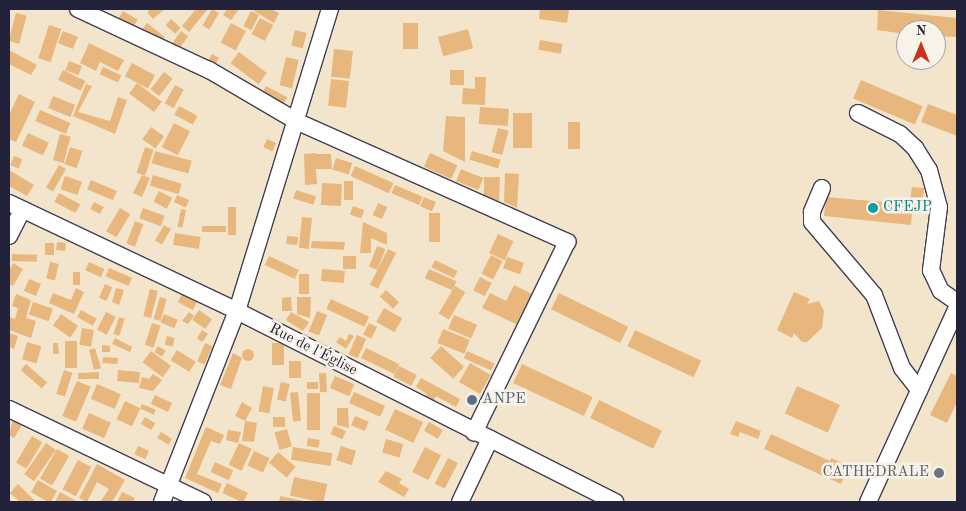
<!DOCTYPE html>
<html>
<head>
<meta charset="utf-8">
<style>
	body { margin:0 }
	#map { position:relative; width:966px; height:511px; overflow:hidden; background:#f2e5cb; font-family:"Old Standard TT",serif }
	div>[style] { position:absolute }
	.building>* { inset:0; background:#e8b77e; transform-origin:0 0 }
	.round { border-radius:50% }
	.roads { filter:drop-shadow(1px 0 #413f51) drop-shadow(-1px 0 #413f51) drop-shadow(0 1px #413f51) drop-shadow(0 -1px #413f51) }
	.minor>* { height:16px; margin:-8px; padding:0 8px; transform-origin:8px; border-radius:8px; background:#fff }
	.dots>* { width:14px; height:14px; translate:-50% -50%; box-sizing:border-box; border:2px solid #f7f3e8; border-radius:50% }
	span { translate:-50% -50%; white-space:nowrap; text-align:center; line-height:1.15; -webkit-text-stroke:5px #f7f3e8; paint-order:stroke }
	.culture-label { font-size:15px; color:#0d838f }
	.left { translate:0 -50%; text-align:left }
	.street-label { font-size:15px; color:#22223b }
	.service-label { font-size:15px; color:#4e5e75 }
	.worship-label { font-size:15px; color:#5b616d }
	.right { translate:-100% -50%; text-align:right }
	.frame { position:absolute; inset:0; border:10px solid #22223b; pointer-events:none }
	.north { position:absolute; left:896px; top:20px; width:50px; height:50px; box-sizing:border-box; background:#f7f3e8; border:1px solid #a29fa3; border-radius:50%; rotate:0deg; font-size:14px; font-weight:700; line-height:20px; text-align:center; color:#22223b }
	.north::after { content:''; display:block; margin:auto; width:18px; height:22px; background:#c8321e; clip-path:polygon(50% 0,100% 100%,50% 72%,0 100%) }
</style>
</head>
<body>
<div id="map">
	<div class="building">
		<i style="clip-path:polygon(151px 9px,165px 9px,153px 19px,147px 12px)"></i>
		<i style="clip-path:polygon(196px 9px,208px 9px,189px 32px,182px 26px)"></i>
		<i style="left:212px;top:9px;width:8px;height:19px;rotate:30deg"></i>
		<i style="clip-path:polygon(227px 9px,239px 9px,231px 20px,223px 15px)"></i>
		<i style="clip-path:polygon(255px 9px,271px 9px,279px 13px,274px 23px,254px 11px)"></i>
		<i style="clip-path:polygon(540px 9px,569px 10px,567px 23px,539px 19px)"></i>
		<i style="clip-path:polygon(878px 10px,957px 18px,957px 37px,936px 36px,936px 30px,906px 30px,906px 34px,877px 30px)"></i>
		<i style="left:123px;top:11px;width:17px;height:11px;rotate:31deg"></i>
		<i style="left:251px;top:11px;width:9px;height:17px;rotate:27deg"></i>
		<i style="left:16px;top:13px;width:11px;height:29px;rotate:15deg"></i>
		<i style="left:260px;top:18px;width:15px;height:18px;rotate:28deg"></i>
		<i style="left:171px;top:19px;width:13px;height:8px;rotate:42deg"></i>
		<i style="left:147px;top:23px;width:23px;height:10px;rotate:38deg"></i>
		<i style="left:231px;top:23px;width:17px;height:22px;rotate:28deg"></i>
		<i style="left:403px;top:23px;width:15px;height:26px"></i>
		<i style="left:49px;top:25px;width:13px;height:35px;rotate:18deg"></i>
		<i style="left:468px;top:29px;width:20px;height:31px;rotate:75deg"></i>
		<i style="left:295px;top:30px;width:12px;height:16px;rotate:14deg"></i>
		<i style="left:63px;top:31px;width:16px;height:13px;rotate:22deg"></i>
		<i style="left:181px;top:31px;width:9px;height:17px;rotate:36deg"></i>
		<i style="left:540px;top:40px;width:23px;height:10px;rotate:10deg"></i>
		<i style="clip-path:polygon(89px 43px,124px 60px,118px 71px,100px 62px,96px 71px,80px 63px)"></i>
		<i style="left:334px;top:49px;width:19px;height:28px;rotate:6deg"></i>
		<i style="clip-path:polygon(9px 50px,37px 65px,31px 75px,9px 64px)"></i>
		<i style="left:239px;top:52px;width:35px;height:14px;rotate:37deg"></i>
		<i style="left:212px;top:54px;width:8px;height:8px;rotate:30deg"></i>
		<i style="left:286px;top:57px;width:13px;height:29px;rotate:13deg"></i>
		<i style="left:69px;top:61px;width:14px;height:10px;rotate:21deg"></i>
		<i style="left:132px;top:63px;width:26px;height:15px;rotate:28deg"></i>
		<i style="left:103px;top:67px;width:20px;height:8px;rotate:24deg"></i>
		<i style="left:63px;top:70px;width:25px;height:11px;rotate:26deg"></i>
		<i style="left:450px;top:70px;width:14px;height:15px"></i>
		<i style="left:164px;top:72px;width:11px;height:22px;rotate:38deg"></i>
		<i style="clip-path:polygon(475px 77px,486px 77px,485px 105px,462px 104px,463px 88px,475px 89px)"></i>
		<i style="left:331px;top:79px;width:18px;height:27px;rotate:6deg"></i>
		<i style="left:861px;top:80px;width:67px;height:20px;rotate:23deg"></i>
		<i style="left:137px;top:83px;width:31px;height:13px;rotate:37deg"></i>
		<i style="clip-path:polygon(86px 84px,92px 86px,78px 112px,110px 121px,118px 97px,127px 100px,115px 134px,73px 116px)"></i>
		<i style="left:175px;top:85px;width:10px;height:21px;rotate:29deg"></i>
		<i style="left:266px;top:86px;width:24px;height:8px;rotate:28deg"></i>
		<i style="clip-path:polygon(19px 94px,35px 102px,16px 142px,9px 139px,9px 115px)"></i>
		<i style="left:53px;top:96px;width:24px;height:13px;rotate:22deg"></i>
		<i style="clip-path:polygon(928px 104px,957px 115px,957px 136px,921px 122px)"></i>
		<i style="left:179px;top:106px;width:21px;height:10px;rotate:28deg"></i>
		<i style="left:480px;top:107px;width:29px;height:17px;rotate:4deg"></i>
		<i style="left:40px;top:110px;width:33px;height:12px;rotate:23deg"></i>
		<i style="left:513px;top:113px;width:19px;height:35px"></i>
		<i style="clip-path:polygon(446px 116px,465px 117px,465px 162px,443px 151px)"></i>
		<i style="left:568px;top:122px;width:12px;height:27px"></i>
		<i style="left:174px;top:123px;width:18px;height:27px;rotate:27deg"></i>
		<i style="left:151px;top:127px;width:16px;height:15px;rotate:35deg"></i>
		<i style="left:498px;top:128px;width:11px;height:25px;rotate:15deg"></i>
		<i style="left:28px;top:133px;width:23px;height:14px;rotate:25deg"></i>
		<i style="left:60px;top:134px;width:11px;height:27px;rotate:15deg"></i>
		<i style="left:267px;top:139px;width:10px;height:9px;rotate:24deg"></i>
		<i style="left:70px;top:147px;width:13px;height:18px;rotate:18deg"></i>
		<i style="left:145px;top:147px;width:9px;height:27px;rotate:18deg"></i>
		<i style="left:155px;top:151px;width:38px;height:13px;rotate:15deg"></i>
		<i style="left:472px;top:151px;width:30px;height:9px;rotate:17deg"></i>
		<i style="clip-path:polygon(316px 153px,316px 159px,316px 154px,331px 154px,332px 169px,316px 169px,317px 184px,305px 185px,304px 154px)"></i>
		<i style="left:430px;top:153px;width:30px;height:15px;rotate:24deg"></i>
		<i style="left:14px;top:156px;width:9px;height:10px;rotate:21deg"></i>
		<i style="left:336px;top:158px;width:17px;height:12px;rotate:17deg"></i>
		<i style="left:59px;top:165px;width:8px;height:26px;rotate:30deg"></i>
		<i style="left:355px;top:166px;width:42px;height:11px;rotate:24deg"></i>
		<i style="left:461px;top:169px;width:24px;height:13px;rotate:22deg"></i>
		<i style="clip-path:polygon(9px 170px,34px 185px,27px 196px,9px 186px)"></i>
		<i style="clip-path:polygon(505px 173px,519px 174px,517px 208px,504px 202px)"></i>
		<i style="clip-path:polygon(142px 175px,150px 178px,142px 197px,133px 193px)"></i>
		<i style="left:153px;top:175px;width:30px;height:11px;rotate:17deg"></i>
		<i style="left:65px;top:176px;width:18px;height:14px;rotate:19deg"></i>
		<i style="clip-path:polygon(484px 177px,500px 177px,499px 202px,484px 196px)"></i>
		<i style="left:91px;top:180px;width:28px;height:10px;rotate:23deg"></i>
		<i style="left:344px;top:181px;width:9px;height:19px"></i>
		<i style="left:322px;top:183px;width:20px;height:22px;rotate:3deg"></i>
		<i style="left:395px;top:185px;width:30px;height:9px;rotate:23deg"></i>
		<i style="clip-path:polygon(912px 187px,924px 188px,922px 213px,912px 212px,911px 225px,824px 216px,826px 197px,894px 203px,894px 199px,910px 201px)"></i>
		<i style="left:296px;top:190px;width:21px;height:9px;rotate:17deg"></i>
		<i style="left:159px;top:191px;width:15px;height:12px;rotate:28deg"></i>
		<i style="left:59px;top:193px;width:24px;height:10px;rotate:28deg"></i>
		<i style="left:177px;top:195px;width:13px;height:8px;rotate:23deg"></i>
		<i style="left:424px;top:197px;width:13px;height:10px;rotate:23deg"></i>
		<i style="left:94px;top:202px;width:11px;height:8px;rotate:27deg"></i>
		<i style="left:378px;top:203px;width:10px;height:13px;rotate:24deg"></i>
		<i style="left:353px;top:206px;width:12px;height:9px;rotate:20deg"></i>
		<i style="left:228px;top:207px;width:8px;height:28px"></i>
		<i style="left:120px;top:208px;width:12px;height:27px;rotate:31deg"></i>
		<i style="left:143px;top:208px;width:23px;height:11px;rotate:20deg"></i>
		<i style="left:181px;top:209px;width:5px;height:18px;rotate:11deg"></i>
		<i style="left:429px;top:213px;width:11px;height:29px"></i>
		<i style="left:302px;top:217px;width:10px;height:31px;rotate:6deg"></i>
		<i style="left:135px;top:221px;width:9px;height:24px;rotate:21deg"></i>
		<i style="clip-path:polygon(363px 222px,387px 233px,387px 245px,371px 238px,371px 253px,360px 253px)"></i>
		<i style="left:164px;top:225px;width:8px;height:18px;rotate:30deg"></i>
		<i style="left:202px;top:226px;width:24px;height:6px"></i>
		<i style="left:175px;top:233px;width:26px;height:12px;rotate:9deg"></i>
		<i style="left:498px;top:234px;width:17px;height:21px;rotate:25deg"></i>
		<i style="left:287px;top:236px;width:11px;height:8px;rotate:5deg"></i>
		<i style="clip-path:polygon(312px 241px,345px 242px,344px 250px,311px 248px)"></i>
		<i style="left:57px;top:242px;width:9px;height:8px;rotate:6deg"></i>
		<i style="left:45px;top:243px;width:9px;height:12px"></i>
		<i style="left:377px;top:246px;width:9px;height:22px;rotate:21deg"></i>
		<i style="left:388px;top:249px;width:9px;height:40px;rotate:27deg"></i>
		<i style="left:12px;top:254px;width:25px;height:7px;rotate:2deg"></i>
		<i style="left:491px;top:255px;width:13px;height:21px;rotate:27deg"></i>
		<i style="left:269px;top:256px;width:33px;height:10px;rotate:25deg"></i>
		<i style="left:343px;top:256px;width:13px;height:13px"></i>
		<i style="left:507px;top:257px;width:18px;height:12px;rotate:19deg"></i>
		<i style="left:435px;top:260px;width:25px;height:8px;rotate:26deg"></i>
		<i style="left:50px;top:262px;width:9px;height:17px;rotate:13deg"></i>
		<i style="left:89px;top:262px;width:17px;height:9px;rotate:24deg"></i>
		<i style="clip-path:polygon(13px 263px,23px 269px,13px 286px,9px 284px,9px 271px)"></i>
		<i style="left:109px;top:268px;width:25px;height:9px;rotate:23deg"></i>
		<i style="left:322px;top:269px;width:23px;height:12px;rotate:5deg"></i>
		<i style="left:429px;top:269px;width:30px;height:10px;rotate:24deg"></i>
		<i style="left:73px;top:272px;width:7px;height:13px"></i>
		<i style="left:299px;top:274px;width:10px;height:20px"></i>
		<i style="left:480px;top:277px;width:13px;height:15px;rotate:27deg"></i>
		<i style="left:29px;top:279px;width:13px;height:13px;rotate:23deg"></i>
		<i style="left:105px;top:284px;width:8px;height:15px;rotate:23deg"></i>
		<i style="clip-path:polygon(514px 285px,532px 294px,516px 324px,482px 308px,490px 293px,506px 301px)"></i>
		<i style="left:455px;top:286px;width:12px;height:32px;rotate:31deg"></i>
		<i style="clip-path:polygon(76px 288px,84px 292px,74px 314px,49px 303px,53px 293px,71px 300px)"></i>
		<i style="clip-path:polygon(116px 288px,124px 290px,119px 305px,112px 302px)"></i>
		<i style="left:150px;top:289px;width:8px;height:28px;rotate:14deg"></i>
		<i style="left:386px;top:290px;width:18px;height:9px;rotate:43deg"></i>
		<i style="clip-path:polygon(794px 292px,810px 299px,807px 304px,819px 301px,824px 311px,822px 328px,807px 342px,802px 342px,794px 333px,792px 338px,777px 330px)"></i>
		<i style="left:559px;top:293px;width:77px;height:18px;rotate:26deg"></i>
		<i style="clip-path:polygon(16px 294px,31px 300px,26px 318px,36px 321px,31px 338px,9px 330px,9px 317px,15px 319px,18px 308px,12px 306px)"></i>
		<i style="left:182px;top:294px;width:17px;height:9px;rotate:28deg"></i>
		<i style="left:160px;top:297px;width:7px;height:23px;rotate:16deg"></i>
		<i style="clip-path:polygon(291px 297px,292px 311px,282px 311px,282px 298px)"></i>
		<i style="clip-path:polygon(297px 297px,311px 297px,310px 318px,297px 314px)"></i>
		<i style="left:331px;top:299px;width:42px;height:11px;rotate:25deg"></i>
		<i style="left:33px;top:302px;width:21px;height:13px;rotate:19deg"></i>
		<i style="left:384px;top:308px;width:21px;height:16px;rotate:29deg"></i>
		<i style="left:81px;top:310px;width:18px;height:8px;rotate:29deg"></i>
		<i style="left:199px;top:310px;width:16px;height:12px;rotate:35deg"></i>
		<i style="left:317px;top:311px;width:11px;height:22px;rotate:22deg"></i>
		<i style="left:106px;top:312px;width:11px;height:20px;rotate:27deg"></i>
		<i style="clip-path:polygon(189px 312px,194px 316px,188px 324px,182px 321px)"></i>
		<i style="clip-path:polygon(291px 312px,309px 322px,303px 331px,286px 320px)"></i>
		<i style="left:61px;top:314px;width:21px;height:14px;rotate:35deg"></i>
		<i style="left:164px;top:314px;width:15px;height:9px;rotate:23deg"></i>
		<i style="left:454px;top:315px;width:25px;height:15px;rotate:23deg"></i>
		<i style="left:119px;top:317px;width:6px;height:18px;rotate:18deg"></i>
		<i style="left:152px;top:323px;width:9px;height:23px;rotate:18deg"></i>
		<i style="left:369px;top:323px;width:9px;height:13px;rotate:27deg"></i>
		<i style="left:82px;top:328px;width:12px;height:17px;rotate:9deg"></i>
		<i style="left:443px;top:329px;width:29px;height:15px;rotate:22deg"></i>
		<i style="clip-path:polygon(202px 330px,208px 334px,202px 342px,197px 338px)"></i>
		<i style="left:635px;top:330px;width:73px;height:18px;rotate:25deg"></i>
		<i style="clip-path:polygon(9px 333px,18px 336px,14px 349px,9px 347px)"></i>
		<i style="clip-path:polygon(349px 334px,354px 336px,346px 349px,336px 342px,340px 337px,346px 341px)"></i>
		<i style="left:357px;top:335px;width:10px;height:21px;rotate:24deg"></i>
		<i style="left:167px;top:336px;width:8px;height:9px;rotate:14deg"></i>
		<i style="clip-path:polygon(115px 338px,132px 347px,130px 352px,112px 344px)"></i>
		<i style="left:65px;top:341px;width:12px;height:27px"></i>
		<i style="left:27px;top:342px;width:15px;height:18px;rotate:16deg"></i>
		<i style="clip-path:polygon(53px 343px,58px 343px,59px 354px,53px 354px)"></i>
		<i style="left:205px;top:343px;width:8px;height:20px;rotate:23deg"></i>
		<i style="left:272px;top:343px;width:12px;height:22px"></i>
		<i style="clip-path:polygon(102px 345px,110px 346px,110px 352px,102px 352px)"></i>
		<i style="left:158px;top:346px;width:9px;height:7px;rotate:32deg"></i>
		<i style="left:441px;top:346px;width:31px;height:16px;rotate:42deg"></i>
		<i style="clip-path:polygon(95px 348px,101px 368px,94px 370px,89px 350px)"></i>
		<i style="left:366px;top:348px;width:37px;height:11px;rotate:26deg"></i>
		<i class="round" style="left:242px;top:349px;width:12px;height:12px"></i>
		<i style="left:177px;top:350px;width:22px;height:12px;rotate:32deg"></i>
		<i style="left:151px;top:351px;width:25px;height:14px;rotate:37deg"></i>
		<i style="left:467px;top:351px;width:30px;height:8px;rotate:24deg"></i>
		<i style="clip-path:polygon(233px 353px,242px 358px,231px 389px,220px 385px)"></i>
		<i style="left:103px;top:357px;width:15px;height:6px;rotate:4deg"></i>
		<i style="left:289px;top:361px;width:12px;height:17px"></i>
		<i style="left:470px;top:363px;width:24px;height:22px;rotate:30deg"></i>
		<i style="left:26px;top:364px;width:28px;height:8px;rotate:41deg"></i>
		<i style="left:522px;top:364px;width:78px;height:21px;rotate:25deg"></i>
		<i style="left:399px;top:366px;width:20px;height:12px;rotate:27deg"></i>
		<i style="left:64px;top:370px;width:9px;height:25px;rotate:18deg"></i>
		<i style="left:118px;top:370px;width:22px;height:11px;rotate:5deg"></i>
		<i style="clip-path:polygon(99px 372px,99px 379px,78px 379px,78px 373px)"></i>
		<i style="left:326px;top:373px;width:19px;height:7px;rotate:87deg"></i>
		<i style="clip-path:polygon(951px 373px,957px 376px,957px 402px,947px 423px,930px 415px)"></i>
		<i style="clip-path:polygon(153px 374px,162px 380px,153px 391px,139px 388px,142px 377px,149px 379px)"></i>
		<i style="left:335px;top:376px;width:21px;height:13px;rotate:23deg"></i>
		<i style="clip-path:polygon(421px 378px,460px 399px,456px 407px,436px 396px,432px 405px,423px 400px,427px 394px,416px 387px)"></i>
		<i style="left:77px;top:381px;width:15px;height:38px;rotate:23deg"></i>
		<i style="left:281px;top:382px;width:9px;height:18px;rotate:13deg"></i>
		<i style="left:318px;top:382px;width:7px;height:11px;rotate:90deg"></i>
		<i style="left:97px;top:384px;width:26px;height:16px;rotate:23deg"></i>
		<i style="left:263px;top:386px;width:11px;height:26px;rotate:10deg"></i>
		<i style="left:797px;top:386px;width:47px;height:30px;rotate:24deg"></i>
		<i style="left:298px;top:392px;width:29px;height:8px;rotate:84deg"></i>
		<i style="left:354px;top:392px;width:34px;height:12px;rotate:24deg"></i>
		<i style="left:307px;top:393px;width:13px;height:37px"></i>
		<i style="left:155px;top:395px;width:19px;height:10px;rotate:25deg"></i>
		<i style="left:599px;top:400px;width:70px;height:20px;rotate:26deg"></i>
		<i style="left:125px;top:401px;width:17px;height:20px;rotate:25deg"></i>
		<i style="clip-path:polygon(242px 402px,252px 408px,245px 421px,257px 423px,254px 442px,242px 441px,245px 421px,235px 416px)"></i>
		<i style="left:142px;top:404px;width:15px;height:5px;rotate:23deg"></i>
		<i style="clip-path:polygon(337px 408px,348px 408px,349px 428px,337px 425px)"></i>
		<i style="left:395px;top:409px;width:31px;height:23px;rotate:25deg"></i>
		<i style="left:89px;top:413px;width:24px;height:17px;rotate:24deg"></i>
		<i style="left:355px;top:416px;width:15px;height:10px;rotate:23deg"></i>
		<i style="left:145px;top:417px;width:12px;height:8px;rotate:31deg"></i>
		<i style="left:273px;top:417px;width:12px;height:10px"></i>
		<i style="clip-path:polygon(13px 419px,22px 425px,14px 438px,9px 435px)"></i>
		<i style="clip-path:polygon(736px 421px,761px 431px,758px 439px,740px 432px,738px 437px,730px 434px)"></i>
		<i style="left:429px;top:422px;width:16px;height:10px;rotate:30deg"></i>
		<i style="left:334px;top:426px;width:13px;height:9px;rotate:23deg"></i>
		<i style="clip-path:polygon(206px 427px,224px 435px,220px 444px,211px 441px,197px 474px,222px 484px,218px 493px,185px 478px)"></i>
		<i style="left:287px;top:429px;width:18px;height:13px;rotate:74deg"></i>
		<i style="clip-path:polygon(228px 430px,241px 432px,238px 443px,226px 440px)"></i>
		<i style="left:161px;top:432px;width:13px;height:7px;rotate:32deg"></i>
		<i style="clip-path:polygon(771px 434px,830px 461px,831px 458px,850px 466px,841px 484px,764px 449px)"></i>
		<i style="left:32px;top:436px;width:12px;height:31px;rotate:31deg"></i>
		<i style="left:308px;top:438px;width:12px;height:8px;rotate:9deg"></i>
		<i style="left:386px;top:439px;width:18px;height:14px;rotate:16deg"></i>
		<i style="left:46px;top:443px;width:12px;height:38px;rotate:35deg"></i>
		<i style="left:239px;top:443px;width:14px;height:24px;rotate:25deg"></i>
		<i style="left:138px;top:446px;width:12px;height:9px;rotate:24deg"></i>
		<i style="left:341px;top:446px;width:16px;height:15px;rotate:18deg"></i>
		<i style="left:293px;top:447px;width:40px;height:13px;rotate:9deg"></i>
		<i style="left:425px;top:447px;width:18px;height:28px;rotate:27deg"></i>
		<i style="left:57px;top:449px;width:14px;height:34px;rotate:30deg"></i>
		<i style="left:254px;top:451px;width:17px;height:16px;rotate:24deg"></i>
		<i style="left:278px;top:452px;width:23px;height:14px;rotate:40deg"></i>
		<i style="left:448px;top:458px;width:11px;height:29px;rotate:27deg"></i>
		<i style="left:78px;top:460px;width:15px;height:33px;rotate:28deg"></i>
		<i style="left:215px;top:462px;width:20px;height:11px;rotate:24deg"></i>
		<i style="clip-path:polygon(97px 464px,125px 480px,112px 502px,100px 502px,109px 489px,97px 482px,87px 502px,79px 498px)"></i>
		<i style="clip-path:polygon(386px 471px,402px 479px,399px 483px,409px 489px,404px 497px,378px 482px)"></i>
		<i style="left:294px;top:477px;width:34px;height:19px;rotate:12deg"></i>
		<i style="left:38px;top:480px;width:22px;height:14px;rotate:30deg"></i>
		<i style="left:227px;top:483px;width:23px;height:11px;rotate:25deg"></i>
		<i style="clip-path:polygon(18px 484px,35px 501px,34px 502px,20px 502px,10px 493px)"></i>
		<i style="clip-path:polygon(60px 492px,78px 502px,55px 502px)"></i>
		<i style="clip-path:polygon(122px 492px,135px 498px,133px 502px,117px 502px)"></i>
		<i style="clip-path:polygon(280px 496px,304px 501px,304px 502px,279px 502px)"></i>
	</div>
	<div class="roads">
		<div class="minor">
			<i style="left:78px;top:9px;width:145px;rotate:25deg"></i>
			<i style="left:209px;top:70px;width:103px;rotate:30.3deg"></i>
			<i style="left:298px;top:122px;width:295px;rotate:24deg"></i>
			<i style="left:567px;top:242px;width:212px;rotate:116deg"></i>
			<i style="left:858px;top:113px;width:47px;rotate:26.6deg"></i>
			<i style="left:900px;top:134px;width:21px;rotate:43deg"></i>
			<i style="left:915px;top:148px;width:26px;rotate:58deg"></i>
			<i style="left:929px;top:170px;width:38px;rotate:75deg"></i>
			<i style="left:939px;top:207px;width:64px;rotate:97.2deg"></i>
			<i style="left:931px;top:270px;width:23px;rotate:65deg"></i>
			<i style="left:941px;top:291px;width:19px;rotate:35deg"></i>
			<i style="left:822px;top:188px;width:26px;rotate:113deg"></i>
			<i style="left:812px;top:212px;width:10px;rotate:90deg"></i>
			<i style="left:812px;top:222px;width:96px;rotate:49.7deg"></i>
			<i style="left:874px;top:295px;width:78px;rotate:69deg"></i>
			<i style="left:902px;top:368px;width:28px;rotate:52deg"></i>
			<i style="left:9px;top:203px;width:252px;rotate:25.3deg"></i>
			<i style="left:237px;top:311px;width:424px;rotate:26.8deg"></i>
			<i style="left:9px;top:236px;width:29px;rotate:-63deg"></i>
			<i style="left:9px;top:409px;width:215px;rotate:25.6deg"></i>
			<i style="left:162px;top:502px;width:205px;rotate:-68.6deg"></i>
			<i style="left:237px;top:311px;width:316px;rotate:-72.9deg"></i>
			<i style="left:460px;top:502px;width:70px;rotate:-64.5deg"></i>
			<i style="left:868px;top:502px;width:213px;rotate:-65.4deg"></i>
		</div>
	</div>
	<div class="dots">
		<i style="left:873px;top:208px;background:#0f9aa8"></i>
		<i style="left:472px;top:400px;background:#5c6f8a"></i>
		<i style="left:939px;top:473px;background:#6b7280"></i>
	</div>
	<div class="culture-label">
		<span class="left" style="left:883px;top:208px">CFEJP</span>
	</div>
	<div class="street-label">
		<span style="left:313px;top:350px;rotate:27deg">Rue de l'Église</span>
	</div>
	<div class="service-label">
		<span class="left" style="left:482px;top:400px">ANPE</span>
	</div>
	<div class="worship-label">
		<span class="right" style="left:929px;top:473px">CATHEDRALE</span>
	</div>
	<div class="frame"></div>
	<div class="north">N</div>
</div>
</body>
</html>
